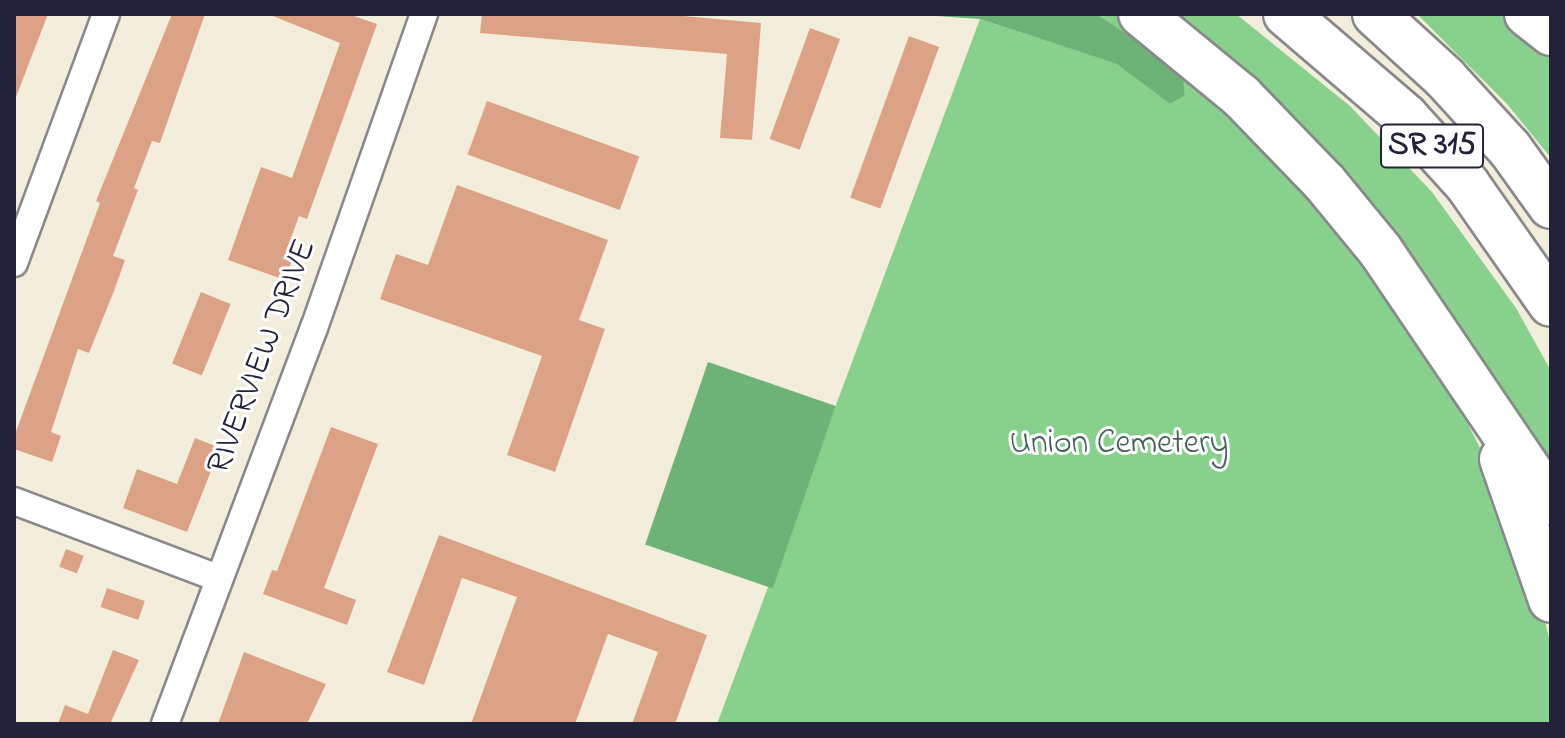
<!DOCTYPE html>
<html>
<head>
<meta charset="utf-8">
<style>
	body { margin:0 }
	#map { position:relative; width:1565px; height:738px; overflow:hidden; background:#f3eedb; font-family:"Indie Flower",sans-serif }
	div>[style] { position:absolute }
	.green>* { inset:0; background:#87d18d }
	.forest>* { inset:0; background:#6db378; transform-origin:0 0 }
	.building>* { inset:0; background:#dca285; transform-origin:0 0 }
	.roads { filter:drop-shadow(2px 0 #8a888b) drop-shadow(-2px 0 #8a888b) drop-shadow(0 2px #8a888b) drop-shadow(0 -2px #8a888b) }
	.minor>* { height:26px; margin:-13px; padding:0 13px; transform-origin:13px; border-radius:13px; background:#fff }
	.motorway>* { height:44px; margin:-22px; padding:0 22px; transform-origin:22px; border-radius:22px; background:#fff }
	span { translate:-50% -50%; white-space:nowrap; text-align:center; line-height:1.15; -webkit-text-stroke:6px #fff; paint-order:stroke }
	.shield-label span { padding:2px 6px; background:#fff; border:2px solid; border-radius:6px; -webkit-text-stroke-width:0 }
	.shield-label { font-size:32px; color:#22223b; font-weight:700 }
	.street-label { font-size:34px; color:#22223b }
	.park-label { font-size:34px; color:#455f58 }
	.frame { position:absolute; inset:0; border:16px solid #22223b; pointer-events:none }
</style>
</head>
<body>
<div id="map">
	<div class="green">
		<i style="clip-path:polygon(1097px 14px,1119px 14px,1175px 57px,1298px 172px,1441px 370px,1482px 452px,1541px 605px,1551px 646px,1551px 724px,717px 724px,980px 19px,1118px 64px,1170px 104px,1185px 96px,1182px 77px,1154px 52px)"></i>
		<i style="clip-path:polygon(1161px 14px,1236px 14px,1350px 106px,1432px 192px,1516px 308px,1551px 371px,1551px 476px)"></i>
		<i style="clip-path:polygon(1417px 14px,1502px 14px,1551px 55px,1551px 158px,1507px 104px)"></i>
	</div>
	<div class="forest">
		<i style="clip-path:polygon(908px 14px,1097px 14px,1154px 52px,1183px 78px,1185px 96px,1170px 104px,1117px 64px,980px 19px)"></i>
		<i style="left:708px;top:362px;width:135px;height:193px;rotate:19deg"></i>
	</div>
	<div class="building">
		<i style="clip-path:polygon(14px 14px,48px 14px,16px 97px,14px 96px)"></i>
		<i style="clip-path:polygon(172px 14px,205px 14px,160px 143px,152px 141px,134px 188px,138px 190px,113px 256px,125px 260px,114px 291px,89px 353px,78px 349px,51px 432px,61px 436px,52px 462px,14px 449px,14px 437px,100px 203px,96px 201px)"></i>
		<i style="clip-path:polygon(268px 14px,348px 14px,377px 24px,307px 219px,299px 216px,287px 249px,295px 252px,285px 280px,228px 260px,261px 167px,292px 178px,340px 43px)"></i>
		<i style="clip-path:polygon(482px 14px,661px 14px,761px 23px,752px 140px,720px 138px,727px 54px,480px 33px)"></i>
		<i style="left:810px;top:28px;width:32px;height:118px;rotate:20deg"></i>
		<i style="left:909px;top:36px;width:32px;height:172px;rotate:20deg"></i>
		<i style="left:487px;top:101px;width:162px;height:57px;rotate:20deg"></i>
		<i style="clip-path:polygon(457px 185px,608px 240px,579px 320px,605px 329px,555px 472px,507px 455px,542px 356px,380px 299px,396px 254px,428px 265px)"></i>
		<i style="left:201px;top:292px;width:32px;height:77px;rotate:22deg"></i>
		<i style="clip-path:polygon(331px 427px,378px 444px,324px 588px,356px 600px,347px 625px,263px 594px,272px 570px,277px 571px)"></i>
		<i style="clip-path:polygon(195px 438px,220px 448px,187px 532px,123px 508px,137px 469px,177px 484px)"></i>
		<i style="clip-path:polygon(439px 535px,707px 635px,675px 724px,632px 724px,658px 652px,608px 634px,575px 724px,471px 724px,517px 597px,462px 578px,424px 685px,387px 672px)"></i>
		<i style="left:66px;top:549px;width:19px;height:19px;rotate:21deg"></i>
		<i style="left:107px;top:588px;width:40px;height:20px;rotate:19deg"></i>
		<i style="clip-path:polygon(113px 650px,139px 660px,110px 724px,58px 724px,65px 705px,88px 714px)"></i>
		<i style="clip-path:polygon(244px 652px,326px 684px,307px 724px,218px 724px)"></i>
	</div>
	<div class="roads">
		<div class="minor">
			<i style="left:14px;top:263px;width:265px;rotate:-69.7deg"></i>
			<i style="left:14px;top:501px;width:218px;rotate:20.7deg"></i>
			<i style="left:165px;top:724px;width:423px;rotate:-69.4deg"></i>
			<i style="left:314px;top:328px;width:333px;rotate:-70.7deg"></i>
		</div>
		<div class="motorway">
			<i style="left:1141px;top:14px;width:129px;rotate:39.4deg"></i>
			<i style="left:1241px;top:96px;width:121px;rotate:46deg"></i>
			<i style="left:1325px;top:183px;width:87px;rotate:50.6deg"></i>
			<i style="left:1380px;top:250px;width:305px;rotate:55.9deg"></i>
			<i style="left:1286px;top:14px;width:158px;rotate:40.6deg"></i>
			<i style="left:1406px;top:117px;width:91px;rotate:47.7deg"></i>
			<i style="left:1467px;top:184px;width:146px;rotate:55deg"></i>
			<i style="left:1375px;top:14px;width:95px;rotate:42.4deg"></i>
			<i style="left:1445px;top:78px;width:96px;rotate:47.5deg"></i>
			<i style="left:1510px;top:149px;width:70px;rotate:54.3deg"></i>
			<i style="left:1527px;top:14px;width:31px;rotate:38deg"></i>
			<i style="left:1502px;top:459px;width:149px;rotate:70.8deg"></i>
		</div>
	</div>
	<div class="shield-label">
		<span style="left:1432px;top:146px">SR 315</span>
	</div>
	<div class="street-label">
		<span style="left:263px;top:357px;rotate:-69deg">RIVERVIEW DRIVE</span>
	</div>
	<div class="park-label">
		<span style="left:1119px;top:445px">Union Cemetery</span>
	</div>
	<div class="frame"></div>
</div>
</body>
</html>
